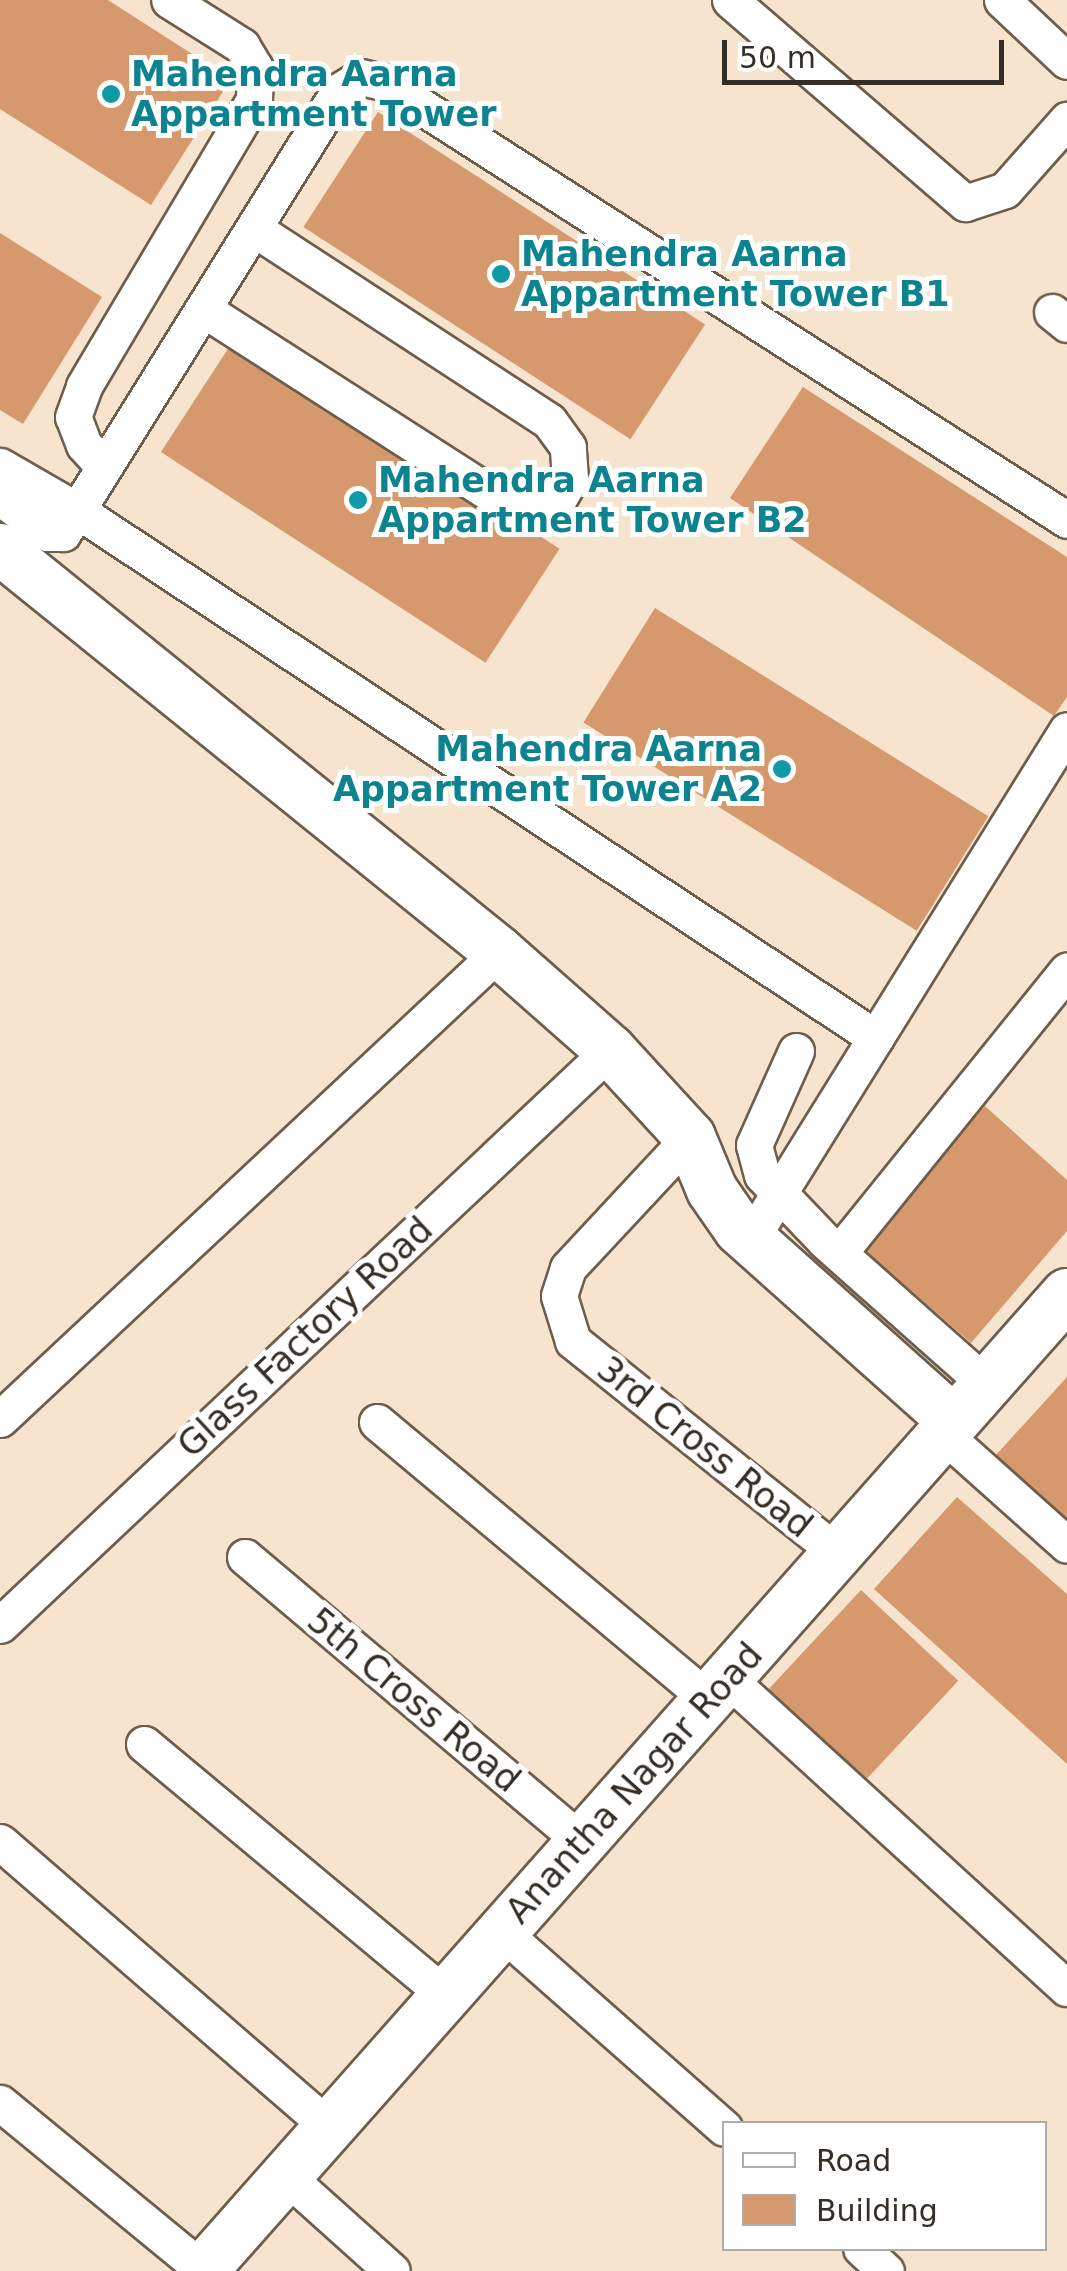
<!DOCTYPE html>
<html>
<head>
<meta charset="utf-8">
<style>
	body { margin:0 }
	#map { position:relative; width:1067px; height:2271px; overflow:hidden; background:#f6e4cf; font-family:"DejaVu Sans",sans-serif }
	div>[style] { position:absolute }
	.building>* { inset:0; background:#d6996d; transform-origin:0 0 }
	.roads { filter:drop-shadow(2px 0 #6d5e4c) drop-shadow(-2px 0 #6d5e4c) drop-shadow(0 2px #6d5e4c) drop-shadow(0 -2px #6d5e4c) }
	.street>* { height:35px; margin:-17.5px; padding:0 17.5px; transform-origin:17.5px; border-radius:17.5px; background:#fff }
	.secondary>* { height:50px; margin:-25px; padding:0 25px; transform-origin:25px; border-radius:25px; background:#fff }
	.dots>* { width:28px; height:28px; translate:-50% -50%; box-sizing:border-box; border:5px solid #fff; border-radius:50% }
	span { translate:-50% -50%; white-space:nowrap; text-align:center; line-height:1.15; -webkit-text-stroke:10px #fff; paint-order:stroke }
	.culture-label { font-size:35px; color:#0d838f; font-weight:700 }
	.left { translate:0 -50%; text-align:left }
	.right { translate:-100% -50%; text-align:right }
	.street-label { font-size:35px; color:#352e26 }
	.legend { position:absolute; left:722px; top:2121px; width:325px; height:130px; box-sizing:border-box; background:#fff; border:2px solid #aeaba8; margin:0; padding:12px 18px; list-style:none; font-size:30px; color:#352e26 }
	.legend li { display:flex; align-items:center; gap:20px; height:50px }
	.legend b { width:50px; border:2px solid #aeaba8 }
	.scale { position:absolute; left:722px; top:40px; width:282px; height:45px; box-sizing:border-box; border:5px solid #352e26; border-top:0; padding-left:12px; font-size:30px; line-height:35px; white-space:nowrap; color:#352e26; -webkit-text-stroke:8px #fff; paint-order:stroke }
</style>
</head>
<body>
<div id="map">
	<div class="building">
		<i style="clip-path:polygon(0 0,108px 0,231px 79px,151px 205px,0 109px)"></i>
		<i style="left:378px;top:112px;width:390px;height:137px;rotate:33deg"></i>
		<i style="clip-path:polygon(0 233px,102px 297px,23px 424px,0 410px)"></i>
		<i style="left:235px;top:338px;width:387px;height:136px;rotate:33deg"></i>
		<i style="clip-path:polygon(803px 387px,1067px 557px,1067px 697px,1054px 716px,730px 498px)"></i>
		<i style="left:655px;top:608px;width:393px;height:135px;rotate:32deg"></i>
		<i style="clip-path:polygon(985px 1106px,1067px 1180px,1067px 1231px,971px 1343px,859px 1245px)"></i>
		<i style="clip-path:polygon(1067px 1377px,1067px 1520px,996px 1455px)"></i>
		<i style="clip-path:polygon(957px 1497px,1067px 1594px,1067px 1764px,874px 1589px)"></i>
		<i style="left:861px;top:1590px;width:133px;height:138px;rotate:43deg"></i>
	</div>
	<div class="roads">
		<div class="street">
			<i style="left:730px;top:0;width:311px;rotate:40.8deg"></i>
			<i style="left:965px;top:203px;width:42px;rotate:-18deg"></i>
			<i style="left:1005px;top:190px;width:94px;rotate:-48.5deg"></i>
			<i style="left:1002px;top:0;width:89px;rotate:43.2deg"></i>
			<i style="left:203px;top:309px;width:354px;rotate:32.7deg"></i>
			<i style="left:501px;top:500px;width:25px;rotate:27deg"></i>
			<i style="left:523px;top:511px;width:33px;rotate:-11deg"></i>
			<i style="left:555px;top:505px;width:30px;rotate:-60deg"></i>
			<i style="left:570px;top:479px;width:32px;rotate:-94deg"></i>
			<i style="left:568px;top:447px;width:32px;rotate:-126deg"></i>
			<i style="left:549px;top:421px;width:352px;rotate:-146.9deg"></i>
			<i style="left:1052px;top:312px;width:19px;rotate:39deg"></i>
			<i style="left:0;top:466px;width:90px;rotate:30deg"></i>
			<i style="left:78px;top:511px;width:956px;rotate:33.44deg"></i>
			<i style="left:104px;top:467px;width:30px;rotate:-132deg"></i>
			<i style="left:84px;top:445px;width:30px;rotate:-111deg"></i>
			<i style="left:73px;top:417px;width:33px;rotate:-70deg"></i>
			<i style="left:84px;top:386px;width:333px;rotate:-59.3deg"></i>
			<i style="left:254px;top:100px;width:32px;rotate:-88deg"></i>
			<i style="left:255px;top:68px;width:26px;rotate:-121deg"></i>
			<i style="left:242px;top:46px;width:86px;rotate:-147.8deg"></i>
			<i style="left:0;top:497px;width:59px;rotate:37.5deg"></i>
			<i style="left:47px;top:533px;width:16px"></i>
			<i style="left:63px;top:533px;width:521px;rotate:-58.02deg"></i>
			<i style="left:339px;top:91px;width:26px;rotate:-32deg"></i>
			<i style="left:361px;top:77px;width:23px;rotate:13deg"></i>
			<i style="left:383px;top:82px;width:812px;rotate:32.63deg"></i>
			<i style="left:690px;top:1137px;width:179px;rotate:133deg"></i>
			<i style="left:568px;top:1268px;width:29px;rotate:108deg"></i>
			<i style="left:559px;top:1296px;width:47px;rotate:72.7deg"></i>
			<i style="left:573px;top:1341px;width:339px;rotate:38.7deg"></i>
			<i style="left:750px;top:1240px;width:55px;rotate:-58.3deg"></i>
			<i style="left:779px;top:1193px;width:25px;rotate:-133deg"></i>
			<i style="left:762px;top:1175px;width:31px;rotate:-105deg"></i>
			<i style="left:754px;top:1145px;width:103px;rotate:-65.9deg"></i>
			<i style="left:839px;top:1253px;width:363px;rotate:-51.1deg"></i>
			<i style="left:987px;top:1385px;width:217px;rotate:-138.4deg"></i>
			<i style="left:825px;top:1241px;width:66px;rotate:-133.8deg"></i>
			<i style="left:779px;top:1193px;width:545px;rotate:-58.12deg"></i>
			<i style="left:0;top:1419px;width:683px;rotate:-43.1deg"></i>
			<i style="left:377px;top:1422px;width:432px;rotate:39.9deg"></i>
			<i style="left:943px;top:1434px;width:166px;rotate:41.8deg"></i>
			<i style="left:245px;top:1557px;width:441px;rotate:40.2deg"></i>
			<i style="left:0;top:1625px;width:838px;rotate:-43.31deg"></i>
			<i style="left:727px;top:1678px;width:460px;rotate:42.4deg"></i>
			<i style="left:144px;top:1744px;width:393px;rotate:39.8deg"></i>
			<i style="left:0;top:1842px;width:435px;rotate:40.9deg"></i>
			<i style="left:502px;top:1932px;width:296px;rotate:41.4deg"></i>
			<i style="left:0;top:2103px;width:263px;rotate:39.4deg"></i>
			<i style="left:286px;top:2176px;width:142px;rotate:41.9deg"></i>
			<i style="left:861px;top:2248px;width:34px;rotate:43deg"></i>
		</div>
		<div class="secondary">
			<i style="left:0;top:549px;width:641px;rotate:38.92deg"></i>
			<i style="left:499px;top:952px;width:148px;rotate:41.4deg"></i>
			<i style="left:610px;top:1050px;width:118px;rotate:47.4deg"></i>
			<i style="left:690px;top:1137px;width:57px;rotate:67.5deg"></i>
			<i style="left:712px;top:1190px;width:47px;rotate:55.3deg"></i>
			<i style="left:739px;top:1229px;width:288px;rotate:41.8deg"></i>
			<i style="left:202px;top:2271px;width:1305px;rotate:-48.48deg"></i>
		</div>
	</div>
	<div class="dots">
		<i style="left:111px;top:94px;background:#0f9aa8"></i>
		<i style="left:501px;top:274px;background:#0f9aa8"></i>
		<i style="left:358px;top:500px;background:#0f9aa8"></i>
		<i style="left:782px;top:769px;background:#0f9aa8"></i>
	</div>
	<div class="culture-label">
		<span class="left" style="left:131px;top:94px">Mahendra Aarna<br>Appartment Tower</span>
		<span class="left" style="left:521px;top:274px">Mahendra Aarna<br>Appartment Tower B1</span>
		<span class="left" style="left:378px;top:500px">Mahendra Aarna<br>Appartment Tower B2</span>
		<span class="right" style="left:762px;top:769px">Mahendra Aarna<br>Appartment Tower A2</span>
	</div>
	<div class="street-label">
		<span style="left:305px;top:1337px;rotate:-43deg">Glass Factory Road</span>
		<span style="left:705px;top:1447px;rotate:39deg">3rd Cross Road</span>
		<span style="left:414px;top:1700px;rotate:40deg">5th Cross Road</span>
		<span style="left:634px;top:1783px;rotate:-48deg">Anantha Nagar Road</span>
	</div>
	<ul class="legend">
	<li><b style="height:12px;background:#fff"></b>Road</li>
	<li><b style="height:28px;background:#d6996d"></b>Building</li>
	</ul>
	<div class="scale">50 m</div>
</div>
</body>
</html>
